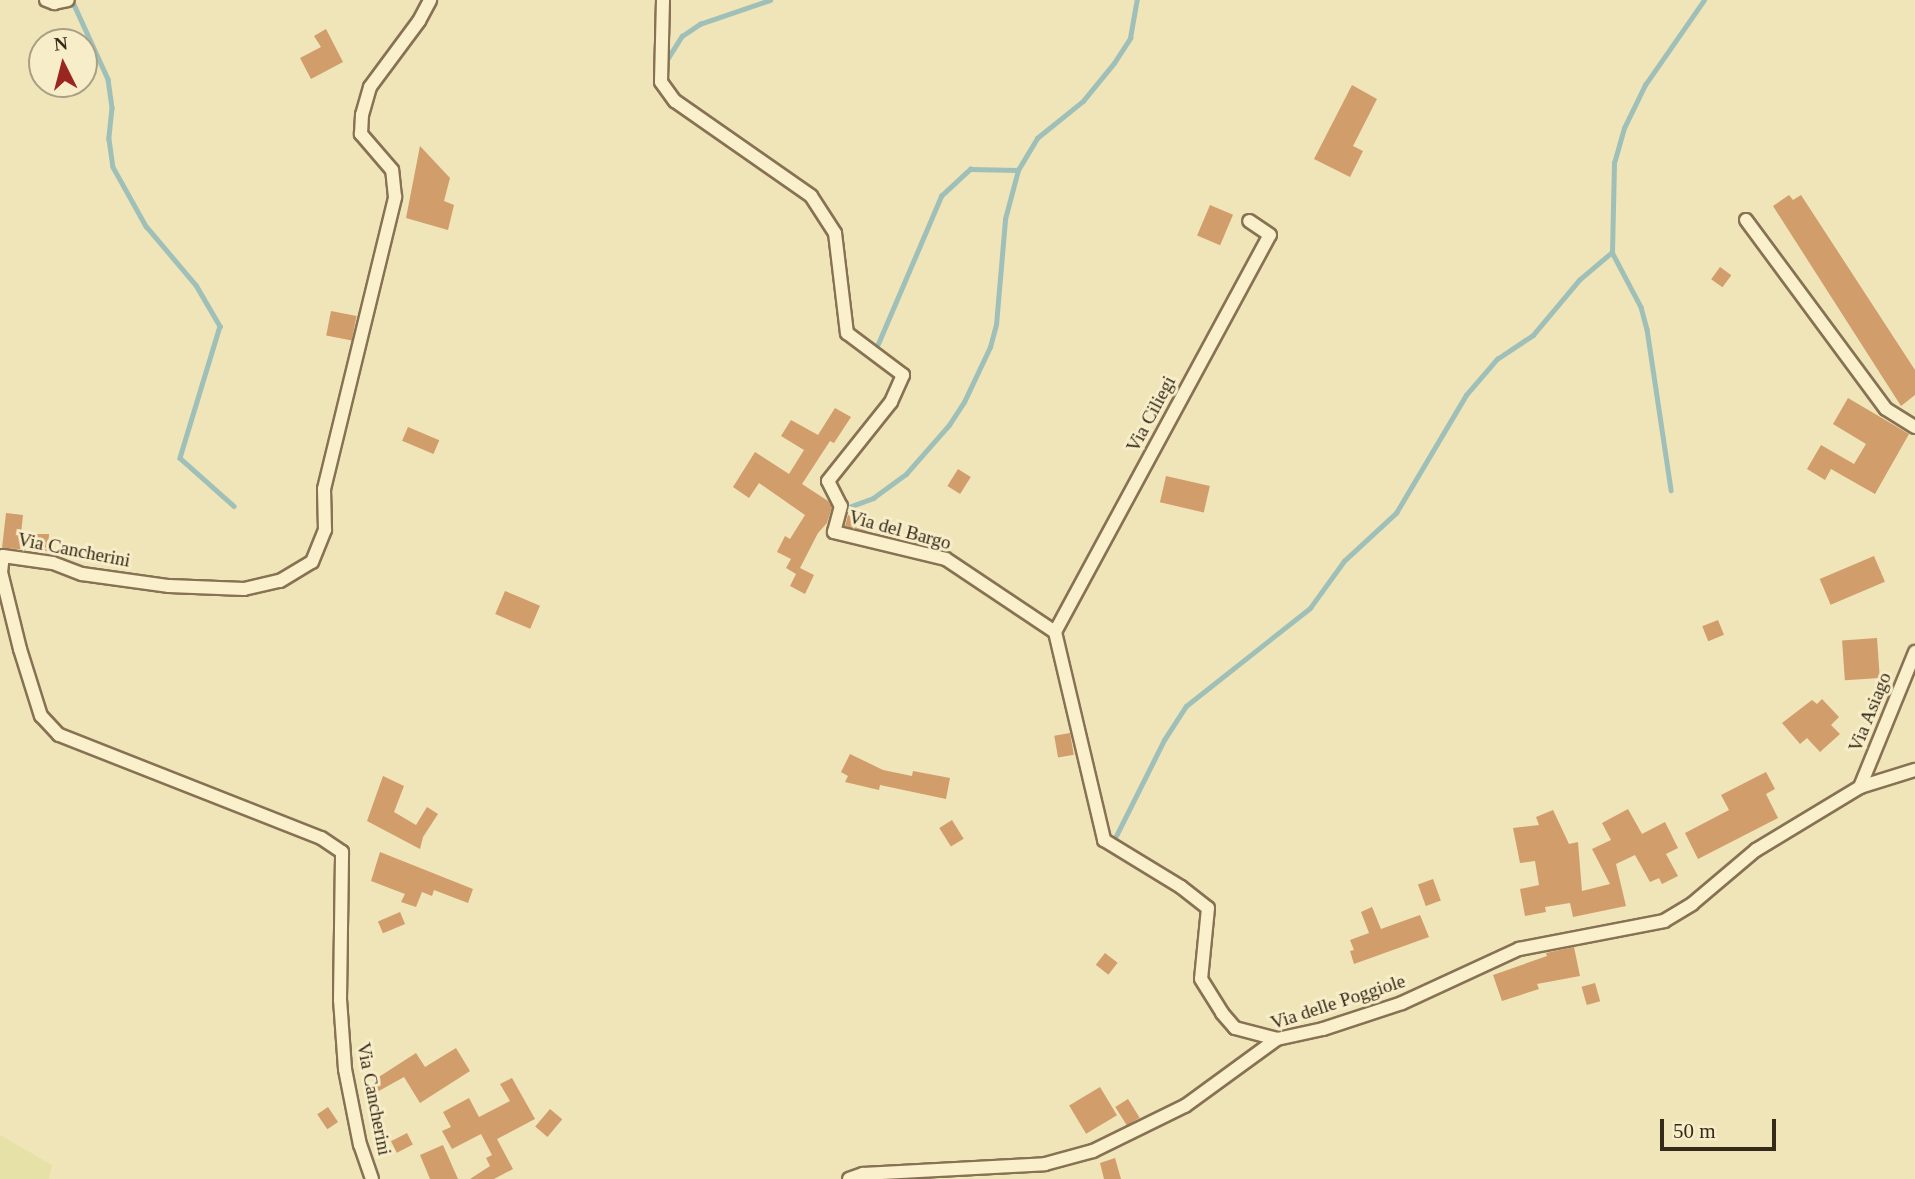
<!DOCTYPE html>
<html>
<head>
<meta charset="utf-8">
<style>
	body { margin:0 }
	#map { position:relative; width:1915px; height:1179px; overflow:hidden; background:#f0e4b9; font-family:Georgia,serif }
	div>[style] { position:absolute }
	.farmland>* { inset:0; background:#e6e1a6 }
	.stream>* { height:4.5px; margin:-2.25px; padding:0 2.25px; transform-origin:2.25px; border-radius:2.25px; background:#9ec0b8 }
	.building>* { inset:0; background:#d19d6b; transform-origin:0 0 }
	.roads { filter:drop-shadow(2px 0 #877253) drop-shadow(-2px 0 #877253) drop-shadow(0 2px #877253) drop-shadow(0 -2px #877253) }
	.minor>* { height:12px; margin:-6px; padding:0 6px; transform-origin:6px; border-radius:6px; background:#fbf0cc }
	span { translate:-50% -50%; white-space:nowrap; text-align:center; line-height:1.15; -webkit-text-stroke:6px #f7edc8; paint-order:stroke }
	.street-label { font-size:19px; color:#352919 }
	.north { position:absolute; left:28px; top:28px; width:70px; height:70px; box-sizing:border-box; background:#f7edc8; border:2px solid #a99f82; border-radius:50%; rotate:354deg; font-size:19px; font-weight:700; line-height:28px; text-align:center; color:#352919 }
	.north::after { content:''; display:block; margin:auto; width:24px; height:32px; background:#9a271f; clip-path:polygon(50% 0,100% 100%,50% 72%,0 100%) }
	.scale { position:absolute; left:1660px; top:1119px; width:116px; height:32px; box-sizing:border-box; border:4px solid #352919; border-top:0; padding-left:9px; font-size:21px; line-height:24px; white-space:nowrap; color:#352919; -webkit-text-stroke:5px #f7edc8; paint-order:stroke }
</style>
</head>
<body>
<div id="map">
	<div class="farmland">
		<i style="clip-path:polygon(0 1135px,52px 1165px,49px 1179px,0 1179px)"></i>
	</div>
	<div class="stream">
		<i style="left:72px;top:0;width:87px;rotate:65.5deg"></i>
		<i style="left:108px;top:79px;width:29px;rotate:82deg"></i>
		<i style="left:112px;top:108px;width:31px;rotate:96deg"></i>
		<i style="left:109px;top:139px;width:28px;rotate:82deg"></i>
		<i style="left:113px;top:167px;width:68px;rotate:60.8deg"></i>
		<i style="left:146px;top:226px;width:77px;rotate:49.7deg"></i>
		<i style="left:196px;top:285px;width:48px;rotate:59.7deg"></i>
		<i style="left:220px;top:326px;width:138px;rotate:106.9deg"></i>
		<i style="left:180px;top:458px;width:72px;rotate:41.6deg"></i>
		<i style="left:668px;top:58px;width:26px;rotate:-58deg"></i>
		<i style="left:682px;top:36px;width:22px;rotate:-34deg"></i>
		<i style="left:700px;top:24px;width:74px;rotate:-18.9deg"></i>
		<i style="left:1612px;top:252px;width:62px;rotate:62.2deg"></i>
		<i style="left:1641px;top:307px;width:23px;rotate:75deg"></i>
		<i style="left:1647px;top:329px;width:163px;rotate:81.5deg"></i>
		<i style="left:878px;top:344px;width:161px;rotate:-66.9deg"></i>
		<i style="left:941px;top:196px;width:40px;rotate:-43deg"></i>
		<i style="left:970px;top:169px;width:48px;rotate:1.2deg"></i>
		<i style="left:846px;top:508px;width:29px;rotate:-20deg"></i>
		<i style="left:873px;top:498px;width:41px;rotate:-36deg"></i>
		<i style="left:906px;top:474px;width:65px;rotate:-48.7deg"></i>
		<i style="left:949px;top:425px;width:27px;rotate:-57deg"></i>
		<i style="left:964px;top:402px;width:61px;rotate:-64.7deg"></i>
		<i style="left:990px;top:347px;width:23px;rotate:-75deg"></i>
		<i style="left:996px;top:325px;width:106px;rotate:-85.1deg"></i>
		<i style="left:1005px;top:219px;width:51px;rotate:-75.1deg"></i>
		<i style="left:1018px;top:170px;width:37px;rotate:-59deg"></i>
		<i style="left:1037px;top:138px;width:59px;rotate:-38.8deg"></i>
		<i style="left:1083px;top:101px;width:49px;rotate:-50.8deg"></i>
		<i style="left:1114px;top:63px;width:30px;rotate:-57deg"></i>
		<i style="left:1130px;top:38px;width:39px;rotate:-80deg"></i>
		<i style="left:1116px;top:836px;width:107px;rotate:-63.4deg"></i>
		<i style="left:1164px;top:740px;width:40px;rotate:-57.1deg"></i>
		<i style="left:1186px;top:706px;width:158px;rotate:-38.3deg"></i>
		<i style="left:1310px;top:608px;width:58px;rotate:-54.1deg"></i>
		<i style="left:1344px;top:561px;width:71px;rotate:-42.7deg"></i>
		<i style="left:1396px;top:513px;width:137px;rotate:-59.3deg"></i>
		<i style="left:1466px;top:395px;width:48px;rotate:-49.3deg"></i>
		<i style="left:1497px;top:359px;width:43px;rotate:-33.7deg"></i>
		<i style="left:1533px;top:335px;width:72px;rotate:-50.1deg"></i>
		<i style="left:1579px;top:280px;width:43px;rotate:-40.3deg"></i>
		<i style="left:1612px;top:252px;width:89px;rotate:-88.7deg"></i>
		<i style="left:1614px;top:163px;width:36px;rotate:-74deg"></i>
		<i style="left:1624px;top:128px;width:48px;rotate:-64deg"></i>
		<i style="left:1645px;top:85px;width:103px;rotate:-55.2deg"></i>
	</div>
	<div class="building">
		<i style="clip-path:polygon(326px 29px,343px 62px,311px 79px,300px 58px,321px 47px,314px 36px)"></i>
		<i style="clip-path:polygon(1352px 85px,1377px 99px,1353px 146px,1363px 151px,1350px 177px,1314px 159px)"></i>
		<i style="clip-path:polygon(420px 146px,450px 178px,444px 201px,454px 205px,448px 230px,406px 218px)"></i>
		<i style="clip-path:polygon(1789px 195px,1793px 200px,1801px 195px,1915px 370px,1915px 395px,1901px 406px,1773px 206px)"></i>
		<i style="left:1210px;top:205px;width:25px;height:33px;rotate:23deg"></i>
		<i style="left:1720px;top:267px;width:14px;height:15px;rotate:36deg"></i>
		<i style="left:331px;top:311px;width:26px;height:25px;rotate:11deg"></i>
		<i style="clip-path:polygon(1848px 398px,1909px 434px,1875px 494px,1831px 469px,1825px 480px,1807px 469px,1821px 445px,1854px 464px,1866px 444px,1833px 424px)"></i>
		<i style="clip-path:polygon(835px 408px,851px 417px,834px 443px,830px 441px,802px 484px,828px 501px,832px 507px,827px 523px,818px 533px,800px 568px,814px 575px,805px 594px,790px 586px,796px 574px,786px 568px,791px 559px,777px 552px,785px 536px,790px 539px,805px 515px,759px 483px,749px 498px,733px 487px,755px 452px,789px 474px,804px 450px,781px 436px,791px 420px,818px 435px)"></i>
		<i style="left:408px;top:427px;width:34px;height:15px;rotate:23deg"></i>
		<i style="left:958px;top:469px;width:15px;height:20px;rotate:32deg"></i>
		<i style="left:1166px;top:476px;width:45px;height:27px;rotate:13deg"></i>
		<i style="clip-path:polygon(6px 513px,23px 515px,21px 534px,49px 534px,48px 551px,2px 548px)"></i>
		<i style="clip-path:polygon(848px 515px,869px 523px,866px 531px,845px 526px)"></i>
		<i style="left:1874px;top:556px;width:28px;height:59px;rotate:67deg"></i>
		<i style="left:505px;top:591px;width:38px;height:25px;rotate:23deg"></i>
		<i style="left:1718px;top:620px;width:16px;height:17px;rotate:68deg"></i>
		<i style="left:1877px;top:638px;width:40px;height:35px;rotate:86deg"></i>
		<i style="clip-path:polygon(1822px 699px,1839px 717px,1831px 725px,1840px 734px,1820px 752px,1807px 738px,1800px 744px,1782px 723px,1812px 700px,1817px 704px)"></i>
		<i style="left:1070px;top:733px;width:22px;height:16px;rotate:80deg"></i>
		<i style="clip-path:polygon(850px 754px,883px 770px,912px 776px,913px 771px,950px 778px,946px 799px,880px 785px,879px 790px,845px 782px,848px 776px,841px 772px)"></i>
		<i style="clip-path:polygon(1766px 772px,1775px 789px,1766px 794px,1778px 818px,1698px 859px,1685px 833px,1729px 810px,1721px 795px)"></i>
		<i style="clip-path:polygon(383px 776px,404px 786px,394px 812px,416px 825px,427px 807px,438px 814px,423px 837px,420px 849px,367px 821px)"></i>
		<i style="clip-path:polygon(1628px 809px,1642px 834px,1665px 822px,1678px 848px,1666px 854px,1678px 876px,1662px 884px,1659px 878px,1650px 882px,1635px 855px,1616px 864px,1626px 906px,1573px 917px,1570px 903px,1545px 907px,1546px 912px,1525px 916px,1520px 889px,1539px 885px,1535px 861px,1520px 863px,1513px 828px,1539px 825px,1536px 817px,1553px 810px,1569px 844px,1578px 842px,1582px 891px,1610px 884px,1592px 849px,1611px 840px,1602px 823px)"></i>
		<i style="left:952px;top:820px;width:22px;height:15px;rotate:58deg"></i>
		<i style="clip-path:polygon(380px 852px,473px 889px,468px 903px,434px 890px,432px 896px,422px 892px,416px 907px,401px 902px,405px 894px,371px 881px)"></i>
		<i style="left:1433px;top:879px;width:23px;height:16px;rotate:70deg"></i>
		<i style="clip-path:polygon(1372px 907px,1381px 929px,1420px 915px,1429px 937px,1354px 964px,1350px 951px,1354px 950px,1350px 940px,1369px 933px,1361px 912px)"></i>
		<i style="left:400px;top:912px;width:13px;height:24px;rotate:67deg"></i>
		<i style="clip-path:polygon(1574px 947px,1580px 976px,1537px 984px,1539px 989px,1502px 1001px,1493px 975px,1547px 956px,1546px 953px)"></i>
		<i style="left:1105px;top:953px;width:16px;height:15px;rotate:38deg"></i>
		<i style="left:1595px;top:983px;width:19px;height:14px;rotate:74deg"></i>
		<i style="clip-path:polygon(456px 1048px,470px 1071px,420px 1103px,404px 1077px,377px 1092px,371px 1082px,416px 1053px,425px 1067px)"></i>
		<i style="clip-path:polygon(512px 1078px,535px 1119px,497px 1139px,513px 1169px,494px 1179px,470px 1179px,490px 1166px,486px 1158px,492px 1155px,481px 1134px,452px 1149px,442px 1131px,451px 1127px,443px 1112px,469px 1098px,479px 1117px,510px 1101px,500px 1084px)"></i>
		<i style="left:1100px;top:1087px;width:33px;height:36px;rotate:59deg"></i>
		<i style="left:1128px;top:1099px;width:22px;height:15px;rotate:58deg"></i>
		<i style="left:328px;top:1107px;width:18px;height:13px;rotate:56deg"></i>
		<i style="left:550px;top:1109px;width:16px;height:23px;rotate:40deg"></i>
		<i style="left:407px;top:1133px;width:13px;height:18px;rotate:63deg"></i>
		<i style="clip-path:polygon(443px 1145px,458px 1179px,430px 1179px,420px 1155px)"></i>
		<i style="clip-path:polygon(1115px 1158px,1121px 1179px,1104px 1179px,1100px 1163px)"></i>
	</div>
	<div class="roads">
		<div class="minor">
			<i style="left:46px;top:0;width:9px;rotate:21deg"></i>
			<i style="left:54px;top:3px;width:14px;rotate:-12deg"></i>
			<i style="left:663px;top:0;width:82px;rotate:91.4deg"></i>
			<i style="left:661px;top:82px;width:24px;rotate:54deg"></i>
			<i style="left:675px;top:101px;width:166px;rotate:34.9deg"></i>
			<i style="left:811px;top:196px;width:44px;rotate:57deg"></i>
			<i style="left:835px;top:233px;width:101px;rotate:83.2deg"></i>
			<i style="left:847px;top:333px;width:70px;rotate:36.9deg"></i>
			<i style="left:903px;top:375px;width:30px;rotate:114deg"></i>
			<i style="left:891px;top:402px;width:101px;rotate:128.6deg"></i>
			<i style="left:828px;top:481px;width:28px;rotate:63deg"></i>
			<i style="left:841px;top:506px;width:27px;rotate:105deg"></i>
			<i style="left:834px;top:532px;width:115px;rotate:13.6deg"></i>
			<i style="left:946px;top:559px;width:131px;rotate:33.8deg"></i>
			<i style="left:1055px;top:632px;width:214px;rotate:76.7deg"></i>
			<i style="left:1104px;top:840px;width:90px;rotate:31.4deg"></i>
			<i style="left:1181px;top:887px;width:34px;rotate:38deg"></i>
			<i style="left:1208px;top:908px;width:71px;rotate:95.6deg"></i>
			<i style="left:1201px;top:979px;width:40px;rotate:58deg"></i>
			<i style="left:1222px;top:1013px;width:20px;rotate:49deg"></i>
			<i style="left:1235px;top:1028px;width:43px;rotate:14.7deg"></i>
			<i style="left:1746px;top:220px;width:235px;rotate:53.5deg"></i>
			<i style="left:1886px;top:409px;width:34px;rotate:32deg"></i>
			<i style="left:1055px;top:632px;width:451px;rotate:-61.6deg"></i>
			<i style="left:1270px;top:235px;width:25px;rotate:-146deg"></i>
			<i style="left:1860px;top:787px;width:146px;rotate:-67.8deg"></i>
			<i style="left:372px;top:1179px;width:36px;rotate:-109deg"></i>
			<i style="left:360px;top:1145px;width:77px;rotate:-101.2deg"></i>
			<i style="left:345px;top:1069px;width:69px;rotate:-94.1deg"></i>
			<i style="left:340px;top:1000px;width:148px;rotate:-89.2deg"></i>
			<i style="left:342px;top:852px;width:25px;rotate:-146deg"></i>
			<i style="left:321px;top:838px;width:282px;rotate:-158.5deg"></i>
			<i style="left:59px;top:735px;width:26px;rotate:-133deg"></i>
			<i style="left:41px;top:716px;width:70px;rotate:-107.4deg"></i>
			<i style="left:20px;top:649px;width:79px;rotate:-103.9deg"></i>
			<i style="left:1px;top:572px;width:16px;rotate:-83deg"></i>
			<i style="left:3px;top:556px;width:50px;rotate:8deg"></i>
			<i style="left:53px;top:563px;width:31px;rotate:21deg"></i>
			<i style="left:82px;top:574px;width:88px;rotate:7.9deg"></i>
			<i style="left:169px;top:586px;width:75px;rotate:2.3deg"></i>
			<i style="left:244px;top:589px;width:37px;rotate:-13deg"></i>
			<i style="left:280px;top:581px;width:37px;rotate:-31deg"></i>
			<i style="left:312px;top:562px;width:35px;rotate:-68deg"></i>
			<i style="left:325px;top:530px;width:41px;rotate:-91.4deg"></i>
			<i style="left:324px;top:489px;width:301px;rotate:-76.3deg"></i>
			<i style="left:395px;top:197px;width:27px;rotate:-96deg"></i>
			<i style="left:392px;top:170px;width:48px;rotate:-130.7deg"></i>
			<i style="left:361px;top:134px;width:19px;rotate:-87deg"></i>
			<i style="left:362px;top:115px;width:29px;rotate:-74deg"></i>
			<i style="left:370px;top:87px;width:82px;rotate:-53.4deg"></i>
			<i style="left:419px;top:21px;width:24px;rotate:-62deg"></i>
			<i style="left:849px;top:1179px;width:15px;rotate:-20deg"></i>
			<i style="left:863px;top:1174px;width:182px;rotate:-3.1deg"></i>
			<i style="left:1045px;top:1164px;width:50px;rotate:-15.2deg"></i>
			<i style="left:1093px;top:1151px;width:102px;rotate:-26.1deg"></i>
			<i style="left:1185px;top:1106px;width:114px;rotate:-36.1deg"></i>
			<i style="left:1277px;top:1039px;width:47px;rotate:-12.3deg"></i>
			<i style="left:1323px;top:1029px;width:83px;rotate:-18.2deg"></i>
			<i style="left:1402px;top:1003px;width:129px;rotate:-24.8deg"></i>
			<i style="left:1519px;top:949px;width:148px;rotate:-10.9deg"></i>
			<i style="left:1664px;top:921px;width:33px;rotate:-31deg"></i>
			<i style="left:1692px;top:904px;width:84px;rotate:-40.2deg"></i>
			<i style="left:1756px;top:850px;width:122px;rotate:-31.2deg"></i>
			<i style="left:1860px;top:787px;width:58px;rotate:-17.2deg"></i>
		</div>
	</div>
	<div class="street-label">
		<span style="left:1151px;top:414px;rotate:-62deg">Via Ciliegi</span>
		<span style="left:900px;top:530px;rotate:15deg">Via del Bargo</span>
		<span style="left:74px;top:550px;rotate:11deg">Via Cancherini</span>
		<span style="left:1870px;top:712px;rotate:-68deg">Via Asiago</span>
		<span style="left:1338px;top:1002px;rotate:-18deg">Via delle Poggiole</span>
		<span style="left:374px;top:1099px;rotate:79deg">Via Cancherini</span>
	</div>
	<div class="north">N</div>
	<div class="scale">50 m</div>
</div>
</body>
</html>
